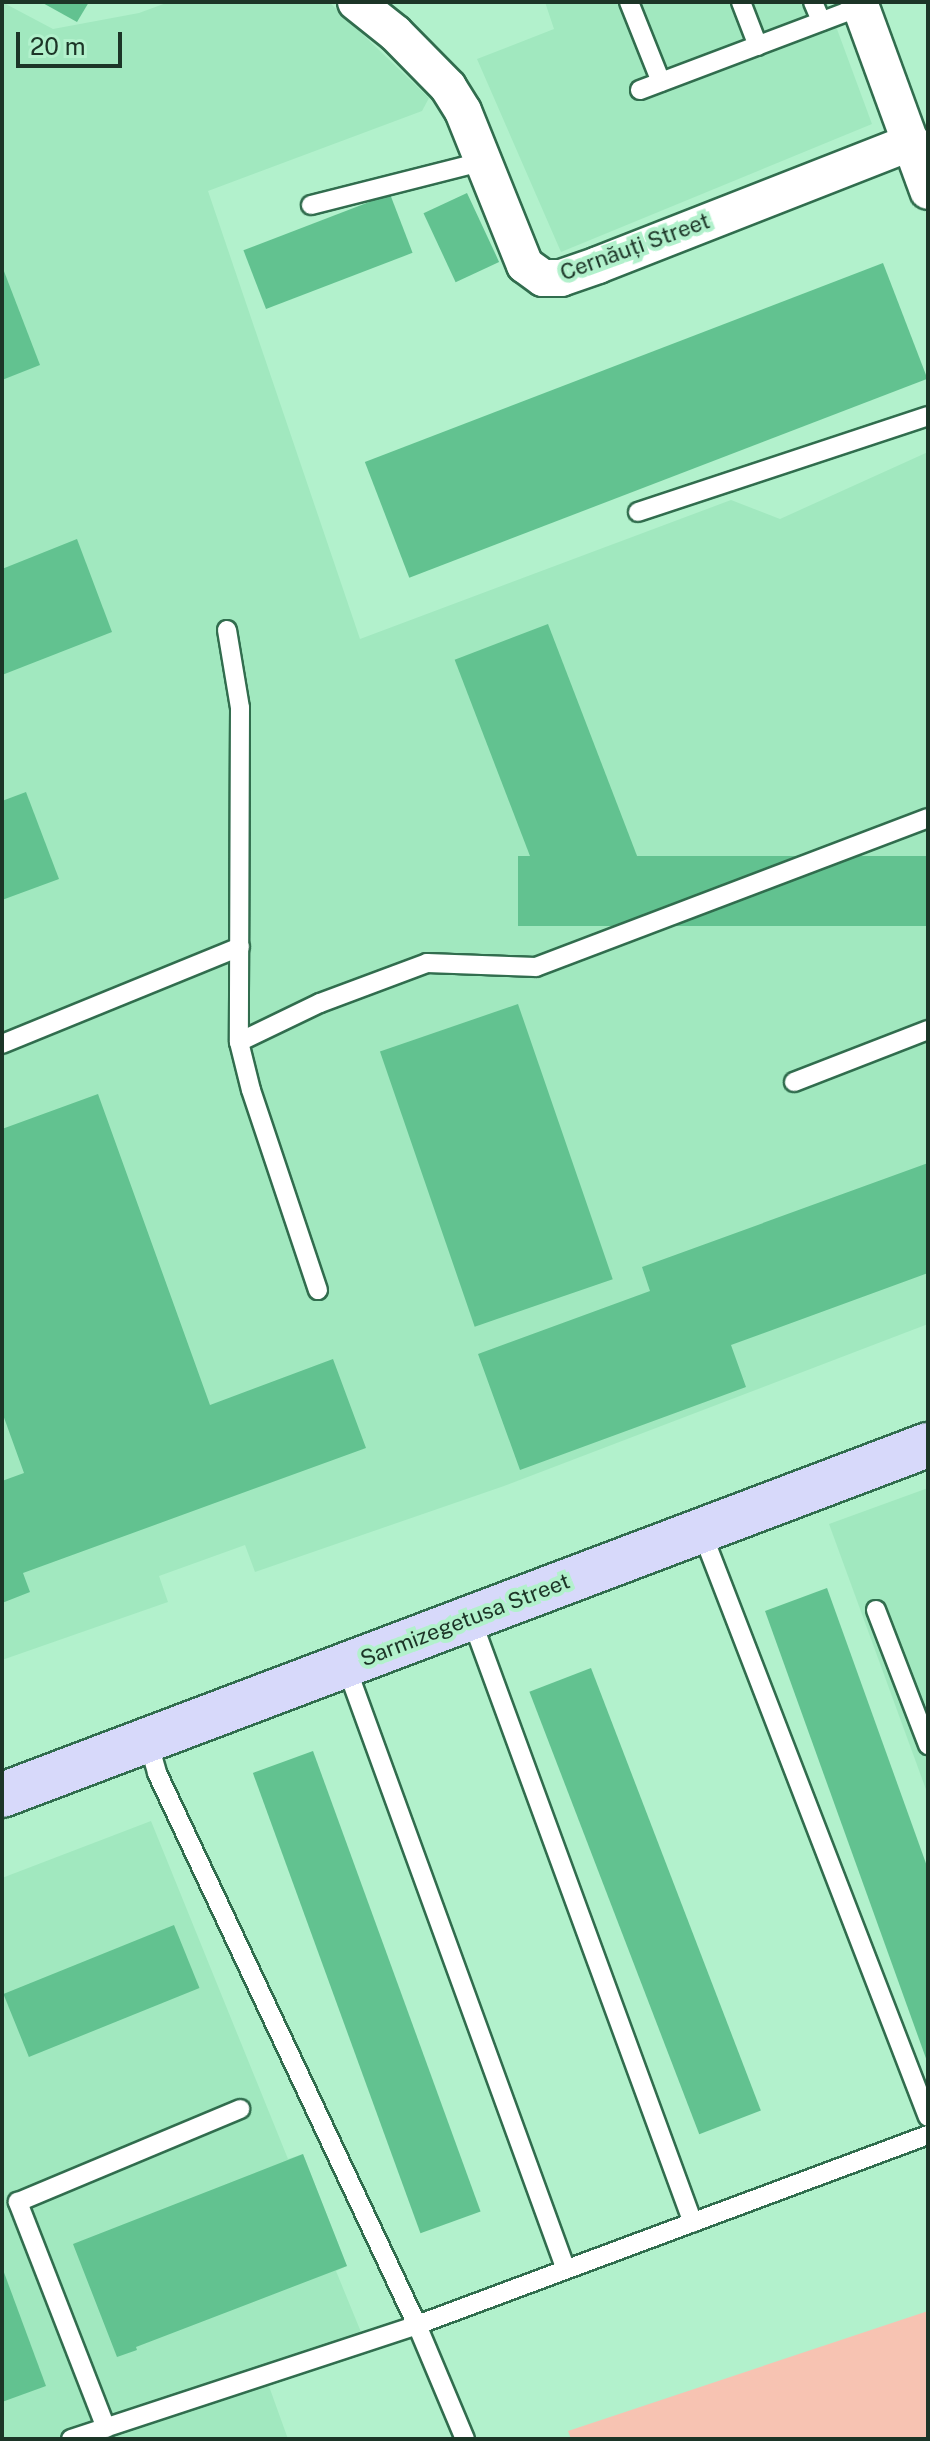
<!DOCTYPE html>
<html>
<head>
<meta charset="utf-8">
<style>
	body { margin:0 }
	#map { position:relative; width:930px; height:2441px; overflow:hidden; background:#b2f1cc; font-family:"Public Sans",sans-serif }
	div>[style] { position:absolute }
	.built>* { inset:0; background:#a1e8bf }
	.green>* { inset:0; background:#f7c3b2 }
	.building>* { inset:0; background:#62c290; transform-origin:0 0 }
	.roads { filter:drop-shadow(2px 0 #316d4e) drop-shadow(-2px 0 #316d4e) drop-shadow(0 2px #316d4e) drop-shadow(0 -2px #316d4e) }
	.service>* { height:18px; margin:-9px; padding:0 9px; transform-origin:9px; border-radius:9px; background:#fff }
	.minor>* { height:36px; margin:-18px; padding:0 18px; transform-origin:18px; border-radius:18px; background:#fff }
	.secondary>* { height:44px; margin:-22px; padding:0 22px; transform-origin:22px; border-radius:22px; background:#d7d9fa }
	span { translate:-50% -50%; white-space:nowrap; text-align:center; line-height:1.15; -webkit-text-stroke:8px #b2f1cc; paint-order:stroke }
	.street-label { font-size:22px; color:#1c3527 }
	.frame { position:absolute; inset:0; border:4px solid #1c3527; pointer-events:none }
	.scale { position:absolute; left:16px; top:32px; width:106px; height:36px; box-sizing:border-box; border:4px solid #1c3527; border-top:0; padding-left:10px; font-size:24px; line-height:28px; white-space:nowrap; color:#1c3527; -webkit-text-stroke:6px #b2f1cc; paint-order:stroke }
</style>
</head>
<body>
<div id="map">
	<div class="built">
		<i style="clip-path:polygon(2px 2px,53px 29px,139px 13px,169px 2px,329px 2px,429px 98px,422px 111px,208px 191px,360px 639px,731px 500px,780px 519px,928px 452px,928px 1324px,504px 1486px,255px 1572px,245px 1545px,159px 1576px,168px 1602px,2px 1660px)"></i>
		<i style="clip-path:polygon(545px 2px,827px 2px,872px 124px,561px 252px,477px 59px,554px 29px)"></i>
		<i style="clip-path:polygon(928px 1488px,928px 1795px,829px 1524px)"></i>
		<i style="clip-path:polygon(151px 1821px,288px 2159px,303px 2154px,347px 2266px,336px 2271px,363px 2337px,266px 2378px,288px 2439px,2px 2439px,2px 1878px)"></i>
	</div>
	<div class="green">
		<i style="clip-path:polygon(928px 2311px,928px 2439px,571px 2439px,568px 2431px)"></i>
	</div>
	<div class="building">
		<i style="clip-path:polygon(41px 2px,89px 2px,77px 22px)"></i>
		<i style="left:467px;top:193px;width:76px;height:48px;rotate:65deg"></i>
		<i style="left:390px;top:194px;width:63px;height:157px;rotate:69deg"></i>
		<i style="left:883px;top:263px;width:124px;height:555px;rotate:69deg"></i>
		<i style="clip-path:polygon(2px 266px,40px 365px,2px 380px)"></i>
		<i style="clip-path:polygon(77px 539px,112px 632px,2px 675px,2px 569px)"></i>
		<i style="left:548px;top:624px;width:282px;height:100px;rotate:69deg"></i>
		<i style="clip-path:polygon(26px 792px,59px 879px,2px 900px,2px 801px)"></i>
		<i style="left:928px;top:856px;width:70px;height:410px;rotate:90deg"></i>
		<i style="left:518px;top:1004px;width:291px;height:146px;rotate:71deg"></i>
		<i style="clip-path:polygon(98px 1094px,210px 1405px,333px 1359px,366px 1448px,23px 1573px,30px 1592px,2px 1603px,2px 1481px,24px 1473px,2px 1412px,2px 1129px)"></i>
		<i style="clip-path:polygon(928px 1163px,928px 1273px,731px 1345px,746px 1387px,520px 1470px,478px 1354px,650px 1291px,642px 1267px)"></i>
		<i style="clip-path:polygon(827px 1588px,928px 1869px,928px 2064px,765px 1611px)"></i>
		<i style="left:591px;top:1668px;width:474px;height:66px;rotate:69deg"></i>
		<i style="left:313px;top:1751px;width:490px;height:64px;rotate:70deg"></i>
		<i style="left:174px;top:1925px;width:68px;height:184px;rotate:68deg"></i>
		<i style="clip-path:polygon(303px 2154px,347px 2266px,136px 2347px,137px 2350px,117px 2357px,73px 2244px)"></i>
		<i style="clip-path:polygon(2px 2267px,46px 2386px,2px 2402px)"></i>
	</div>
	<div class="roads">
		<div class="service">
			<i style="left:629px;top:2px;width:86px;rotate:68.2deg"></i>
			<i style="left:741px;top:2px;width:47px;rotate:68.9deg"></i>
			<i style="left:813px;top:2px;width:21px;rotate:67deg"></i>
			<i style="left:640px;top:90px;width:243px;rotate:-20.7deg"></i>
			<i style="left:311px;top:205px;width:179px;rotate:-14.2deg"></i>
			<i style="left:638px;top:512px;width:305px;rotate:-18.3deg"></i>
			<i style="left:227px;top:630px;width:79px;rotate:80.5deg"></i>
			<i style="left:240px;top:708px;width:334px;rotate:90.2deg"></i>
			<i style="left:239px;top:1042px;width:49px;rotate:76deg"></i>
			<i style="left:251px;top:1090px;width:211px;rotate:71.5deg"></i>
			<i style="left:239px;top:1042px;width:90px;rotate:-25.7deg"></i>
			<i style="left:320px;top:1003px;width:114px;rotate:-20.5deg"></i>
			<i style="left:427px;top:963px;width:109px;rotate:2.1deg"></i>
			<i style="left:536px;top:967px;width:419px;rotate:-20.8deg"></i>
			<i style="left:2px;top:1044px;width:257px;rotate:-22.2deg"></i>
			<i style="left:794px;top:1082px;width:144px;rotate:-21.2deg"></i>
			<i style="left:701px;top:1530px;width:629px;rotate:68.86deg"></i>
			<i style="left:876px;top:1610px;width:145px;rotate:68.9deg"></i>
			<i style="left:471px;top:1618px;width:644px;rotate:69.85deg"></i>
			<i style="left:346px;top:1666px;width:640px;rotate:69.98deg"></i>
			<i style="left:148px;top:1741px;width:33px;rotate:74deg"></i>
			<i style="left:157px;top:1773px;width:610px;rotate:64.78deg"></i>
			<i style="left:417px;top:2325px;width:545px;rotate:-20.4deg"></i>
			<i style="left:106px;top:2428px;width:243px;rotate:-111.3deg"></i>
			<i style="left:18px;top:2202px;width:241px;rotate:-22.7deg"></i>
			<i style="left:71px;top:2439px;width:364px;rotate:-18.2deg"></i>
			<i style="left:417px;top:2325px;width:124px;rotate:67.2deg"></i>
		</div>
		<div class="minor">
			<i style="left:356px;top:2px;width:50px;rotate:38.5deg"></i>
			<i style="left:395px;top:33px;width:76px;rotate:45.5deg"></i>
			<i style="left:448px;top:87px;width:28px;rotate:58deg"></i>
			<i style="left:463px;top:111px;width:166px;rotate:68.1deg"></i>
			<i style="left:525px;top:265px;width:22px;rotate:36deg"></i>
			<i style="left:543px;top:278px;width:18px"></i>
			<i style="left:561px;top:278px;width:39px;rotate:-19deg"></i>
			<i style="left:598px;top:265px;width:337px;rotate:-21.4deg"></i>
			<i style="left:859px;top:2px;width:201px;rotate:69.9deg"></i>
		</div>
		<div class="secondary">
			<i style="left:2px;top:1795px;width:990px;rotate:-20.71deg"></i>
		</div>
	</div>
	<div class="street-label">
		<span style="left:635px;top:247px;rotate:-20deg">Cernăuți Street</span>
		<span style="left:465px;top:1620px;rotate:-21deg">Sarmizegetusa Street</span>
	</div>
	<div class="frame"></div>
	<div class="scale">20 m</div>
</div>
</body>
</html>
